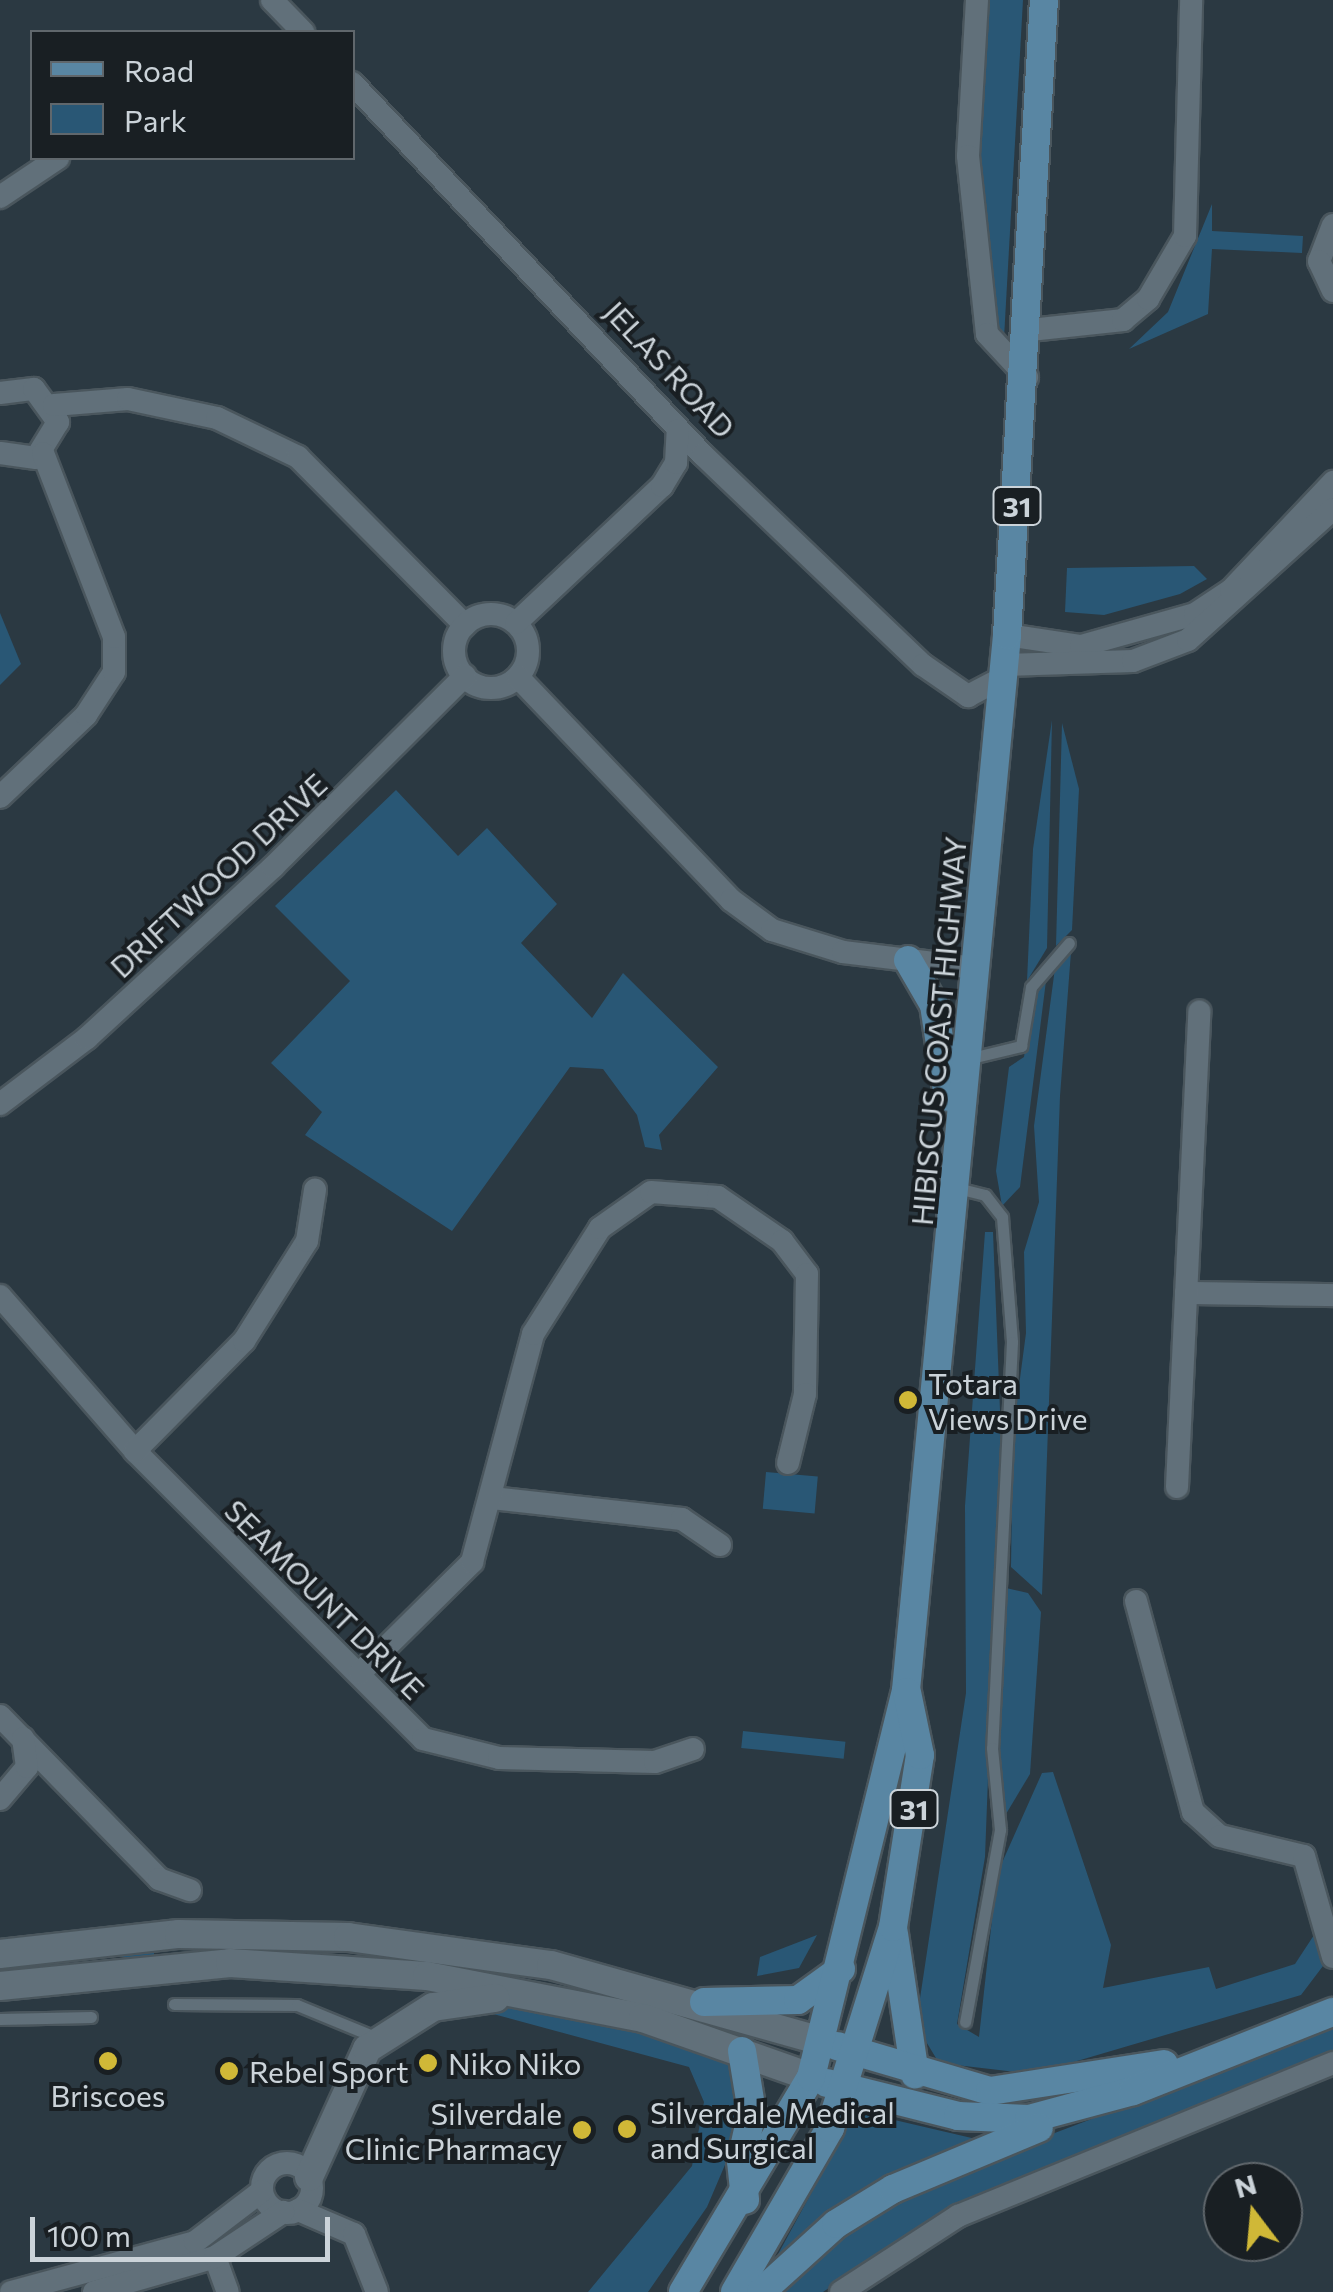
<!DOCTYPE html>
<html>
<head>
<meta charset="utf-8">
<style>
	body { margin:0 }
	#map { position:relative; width:1333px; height:2292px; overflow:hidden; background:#2b3942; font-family:Commissioner,sans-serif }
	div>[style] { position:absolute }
	.green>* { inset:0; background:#295775; transform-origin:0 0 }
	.roads { filter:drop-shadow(2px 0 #4a565d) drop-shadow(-2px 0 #4a565d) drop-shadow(0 2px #4a565d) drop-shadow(0 -2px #4a565d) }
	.service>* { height:11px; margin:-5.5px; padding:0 5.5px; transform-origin:5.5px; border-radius:5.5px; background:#61707a }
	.minor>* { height:22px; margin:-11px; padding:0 11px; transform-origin:11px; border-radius:11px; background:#61707a }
	.minor>.ring { margin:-11px; padding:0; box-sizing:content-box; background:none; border:22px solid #61707a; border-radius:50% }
	.secondary>* { height:28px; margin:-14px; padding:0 14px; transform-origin:14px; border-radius:14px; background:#61707a }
	.primary>* { height:28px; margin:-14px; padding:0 14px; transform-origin:14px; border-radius:14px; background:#5986a3 }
	.dots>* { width:28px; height:28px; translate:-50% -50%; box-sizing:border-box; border:5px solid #191f23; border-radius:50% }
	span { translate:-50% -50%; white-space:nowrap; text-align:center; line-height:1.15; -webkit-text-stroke:8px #191f23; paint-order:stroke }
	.shield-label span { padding:2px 8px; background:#191f23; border:2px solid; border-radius:8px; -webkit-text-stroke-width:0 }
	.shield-label { font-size:28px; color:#cbd3d9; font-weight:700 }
	.street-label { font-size:30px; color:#cbd3d9 }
	.poi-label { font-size:30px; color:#cbd3d9 }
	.left { translate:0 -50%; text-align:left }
	.right { translate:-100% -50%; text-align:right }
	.legend { position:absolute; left:30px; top:30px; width:325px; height:130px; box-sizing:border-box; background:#191f23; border:2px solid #60676c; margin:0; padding:12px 18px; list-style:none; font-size:30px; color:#cbd3d9 }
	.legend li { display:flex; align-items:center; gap:20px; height:50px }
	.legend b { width:50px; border:2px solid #60676c }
	.north { position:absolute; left:1203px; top:2162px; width:100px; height:100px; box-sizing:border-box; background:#191f23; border:2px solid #60676c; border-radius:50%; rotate:344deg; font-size:28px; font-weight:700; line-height:40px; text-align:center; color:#cbd3d9 }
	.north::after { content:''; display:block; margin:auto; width:35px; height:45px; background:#d0b837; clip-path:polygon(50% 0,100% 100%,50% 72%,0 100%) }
	.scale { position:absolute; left:30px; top:2217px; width:300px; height:45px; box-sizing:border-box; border:5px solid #cbd3d9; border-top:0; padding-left:12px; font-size:30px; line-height:35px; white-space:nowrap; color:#cbd3d9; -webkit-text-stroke:8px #191f23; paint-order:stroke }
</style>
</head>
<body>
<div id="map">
	<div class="green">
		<i style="clip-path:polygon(986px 0,1023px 0,1004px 338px,995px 331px,975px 157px)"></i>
		<i style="clip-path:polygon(1212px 204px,1212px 231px,1303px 236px,1302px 253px,1212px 249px,1208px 314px,1129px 349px,1168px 312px)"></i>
		<i style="clip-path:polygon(1194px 566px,1207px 579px,1180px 594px,1104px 615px,1065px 612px,1067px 568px)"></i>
		<i style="clip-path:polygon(0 613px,21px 664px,0 685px)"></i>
		<i style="clip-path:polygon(1052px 720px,1047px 948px,1027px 981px,1033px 849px)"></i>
		<i style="clip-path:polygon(1062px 723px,1079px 789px,1072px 930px,1056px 946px)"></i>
		<i style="clip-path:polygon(396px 790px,458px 856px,487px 828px,557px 904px,521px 943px,592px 1018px,623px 973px,718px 1067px,659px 1135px,662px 1150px,645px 1147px,637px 1115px,603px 1069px,570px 1067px,452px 1231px,305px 1135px,322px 1112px,271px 1063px,350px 981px,275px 906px)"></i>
		<i style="clip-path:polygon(1071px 952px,1060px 1096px,1042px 1595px,1011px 1567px,1013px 1431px,1026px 1333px,1024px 1252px,1039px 1202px,1034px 1126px,1055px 968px)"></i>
		<i style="clip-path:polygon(1047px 973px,1020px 1187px,1002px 1206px,996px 1171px,1009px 1067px,1024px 1057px,1035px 984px)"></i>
		<i style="clip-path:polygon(985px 1232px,993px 1232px,1001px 1436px,985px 1857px,957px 2024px,979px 2037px,997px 1874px,1042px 1773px,1053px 1772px,1111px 1945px,1103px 1988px,1209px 1967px,1216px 1989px,1295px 1964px,1316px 1932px,1323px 1966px,1301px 1995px,1033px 2074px,939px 2063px,916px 2025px,966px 1693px,965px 1506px)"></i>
		<i style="left:766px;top:1472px;width:52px;height:37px;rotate:5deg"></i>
		<i style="clip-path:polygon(1006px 1588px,1028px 1593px,1041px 1612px,1030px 1774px,1006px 1814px,997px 1732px)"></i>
		<i style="left:743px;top:1731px;width:103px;height:17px;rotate:6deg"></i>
		<i style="clip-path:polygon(817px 1935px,799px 1968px,757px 1976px,760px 1957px)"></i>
		<i style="left:154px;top:1945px;width:12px;height:155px;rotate:90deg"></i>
		<i style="clip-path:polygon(501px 2006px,611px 2022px,731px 2064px,742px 2125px,707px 2207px,648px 2292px,588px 2292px,692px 2166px,704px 2102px,689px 2067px,482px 2011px)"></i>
		<i style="clip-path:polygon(1333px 2027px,1333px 2056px,936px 2216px,823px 2292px,773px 2292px,846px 2228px,910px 2188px)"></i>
		<i style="clip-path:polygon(856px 2111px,976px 2139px,859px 2191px,777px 2256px)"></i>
	</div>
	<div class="roads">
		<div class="service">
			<i style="left:967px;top:1059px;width:56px;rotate:-13.5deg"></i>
			<i style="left:1021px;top:1046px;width:60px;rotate:-80.4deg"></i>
			<i style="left:1031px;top:987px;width:58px;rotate:-49.2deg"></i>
			<i style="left:957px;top:1188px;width:29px;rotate:14deg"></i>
			<i style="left:985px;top:1195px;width:28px;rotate:52deg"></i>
			<i style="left:1002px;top:1217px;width:125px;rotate:85.4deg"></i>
			<i style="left:1012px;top:1342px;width:406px;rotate:92.8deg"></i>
			<i style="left:992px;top:1748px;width:82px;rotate:84.4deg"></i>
			<i style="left:1000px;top:1830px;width:195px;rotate:100.3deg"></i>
			<i style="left:174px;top:2004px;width:123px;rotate:0.5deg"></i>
			<i style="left:297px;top:2005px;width:84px;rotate:22.3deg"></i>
			<i style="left:0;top:2019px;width:91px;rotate:-1.3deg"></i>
		</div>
		<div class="minor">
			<i style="left:272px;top:0;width:45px;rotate:45.9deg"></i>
			<i style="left:977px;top:0;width:156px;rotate:93.3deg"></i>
			<i style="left:968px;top:156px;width:179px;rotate:83.9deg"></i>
			<i style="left:987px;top:334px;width:59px;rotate:47.1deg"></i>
			<i style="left:352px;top:83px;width:511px;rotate:46.66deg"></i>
			<i style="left:703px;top:455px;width:304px;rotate:43.7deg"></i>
			<i style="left:923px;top:665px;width:55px;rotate:34.6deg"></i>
			<i style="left:968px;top:696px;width:41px;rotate:-27.8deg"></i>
			<i style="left:0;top:197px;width:70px;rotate:-33.9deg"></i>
			<i style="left:1333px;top:225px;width:39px;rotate:111deg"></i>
			<i style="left:1319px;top:261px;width:33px;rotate:65deg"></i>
			<i style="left:1030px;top:330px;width:94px;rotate:-6.1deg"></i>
			<i style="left:1123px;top:320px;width:33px;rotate:-40deg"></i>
			<i style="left:1148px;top:299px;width:73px;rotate:-59.6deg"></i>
			<i style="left:1185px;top:236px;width:236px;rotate:-88.5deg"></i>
			<i style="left:0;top:393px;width:34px;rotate:-7deg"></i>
			<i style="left:34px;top:389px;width:41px;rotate:54deg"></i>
			<i style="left:58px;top:422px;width:42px;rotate:121.4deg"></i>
			<i style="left:36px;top:458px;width:36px;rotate:-172deg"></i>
			<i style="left:54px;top:405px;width:74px;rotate:-4.6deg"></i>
			<i style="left:128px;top:399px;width:91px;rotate:12.1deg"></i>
			<i style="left:217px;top:418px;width:90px;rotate:25.7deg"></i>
			<i style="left:298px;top:457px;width:237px;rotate:45.2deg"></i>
			<i class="ring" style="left:454px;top:614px;width:52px;height:52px"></i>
			<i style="left:516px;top:623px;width:200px;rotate:-43.2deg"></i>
			<i style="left:662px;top:486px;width:27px;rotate:-59deg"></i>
			<i style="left:676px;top:463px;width:33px;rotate:-87deg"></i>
			<i style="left:1007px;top:635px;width:75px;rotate:8.5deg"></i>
			<i style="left:1081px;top:646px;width:118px;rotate:-15.7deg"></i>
			<i style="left:1195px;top:614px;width:43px;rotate:-33.7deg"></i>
			<i style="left:1231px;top:590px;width:149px;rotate:-46.6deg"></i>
			<i style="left:1005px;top:665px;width:128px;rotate:-1.8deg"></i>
			<i style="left:1133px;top:661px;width:59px;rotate:-20.9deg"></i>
			<i style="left:1188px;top:640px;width:195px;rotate:-42.1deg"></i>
			<i style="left:518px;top:677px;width:308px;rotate:46.3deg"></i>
			<i style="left:731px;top:900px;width:51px;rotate:36.2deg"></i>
			<i style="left:772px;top:930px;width:74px;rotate:17.2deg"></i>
			<i style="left:843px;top:952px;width:133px;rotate:6.9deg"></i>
			<i style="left:0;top:797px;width:119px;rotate:-43.6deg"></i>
			<i style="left:86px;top:715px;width:51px;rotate:-56.9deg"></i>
			<i style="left:114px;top:672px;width:35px;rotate:-90deg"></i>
			<i style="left:114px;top:637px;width:197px;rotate:-111.1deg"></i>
			<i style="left:0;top:1104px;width:109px;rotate:-37.2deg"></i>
			<i style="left:87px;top:1038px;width:253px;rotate:-42.6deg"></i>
			<i style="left:273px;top:867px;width:271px;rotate:-44.9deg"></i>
			<i style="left:1186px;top:1293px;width:147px;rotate:0.8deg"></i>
			<i style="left:0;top:1296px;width:206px;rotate:48.9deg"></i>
			<i style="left:135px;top:1451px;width:407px;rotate:45deg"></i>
			<i style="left:423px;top:1739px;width:78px;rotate:14deg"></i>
			<i style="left:499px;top:1758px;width:156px;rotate:1.5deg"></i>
			<i style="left:655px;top:1762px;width:40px;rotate:-18.9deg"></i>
			<i style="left:135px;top:1451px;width:155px;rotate:-45.3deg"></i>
			<i style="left:244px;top:1341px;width:118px;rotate:-57.8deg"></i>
			<i style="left:307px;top:1241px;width:52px;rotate:-81.1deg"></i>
			<i style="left:1177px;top:1487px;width:476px;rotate:-87.3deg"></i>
			<i style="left:492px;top:1498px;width:191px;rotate:6.3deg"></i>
			<i style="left:682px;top:1519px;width:46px;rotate:34.4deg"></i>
			<i style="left:1136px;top:1601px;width:219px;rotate:74.9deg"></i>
			<i style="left:1193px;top:1812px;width:36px;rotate:42deg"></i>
			<i style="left:1220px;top:1836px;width:86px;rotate:13.4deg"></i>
			<i style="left:1304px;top:1856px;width:105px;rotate:74deg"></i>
			<i style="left:360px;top:1673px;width:158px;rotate:-44.7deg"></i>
			<i style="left:472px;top:1562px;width:236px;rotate:-75deg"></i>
			<i style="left:533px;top:1334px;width:125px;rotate:-57.7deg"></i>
			<i style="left:600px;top:1228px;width:62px;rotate:-35.2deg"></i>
			<i style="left:651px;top:1192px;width:67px;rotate:4.3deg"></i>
			<i style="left:718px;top:1197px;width:78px;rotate:34.5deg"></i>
			<i style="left:782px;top:1241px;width:41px;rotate:52.9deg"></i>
			<i style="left:807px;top:1274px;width:120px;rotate:91deg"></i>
			<i style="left:805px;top:1394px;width:71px;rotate:103.8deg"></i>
			<i style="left:0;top:1716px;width:228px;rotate:45.7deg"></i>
			<i style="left:159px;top:1879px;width:33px;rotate:20deg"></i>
			<i style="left:0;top:1799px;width:42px;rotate:-49.8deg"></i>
			<i style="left:27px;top:1767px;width:29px;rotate:-98deg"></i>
			<i class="ring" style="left:262px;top:2163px;width:28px;height:28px"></i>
			<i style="left:298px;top:2210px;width:61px;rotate:23.2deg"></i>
			<i style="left:354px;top:2234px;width:62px;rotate:68.4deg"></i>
			<i style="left:215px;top:2257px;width:37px;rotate:70deg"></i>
			<i style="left:11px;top:2292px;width:191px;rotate:-15.2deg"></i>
			<i style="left:195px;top:2242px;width:84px;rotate:-37.3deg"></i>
			<i style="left:94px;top:2292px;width:126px;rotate:-16.1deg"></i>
			<i style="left:215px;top:2257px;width:82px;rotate:-33.5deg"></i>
			<i style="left:841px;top:2292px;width:140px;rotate:-33deg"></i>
			<i style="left:958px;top:2216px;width:405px;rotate:-22.2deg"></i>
		</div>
		<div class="secondary">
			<i style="left:0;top:1954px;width:180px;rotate:-6.4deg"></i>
			<i style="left:179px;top:1934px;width:169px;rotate:1deg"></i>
			<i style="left:348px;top:1937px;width:205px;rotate:7.9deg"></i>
			<i style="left:551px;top:1965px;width:280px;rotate:15.7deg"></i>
			<i style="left:0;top:1986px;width:231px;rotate:-5.7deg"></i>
			<i style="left:230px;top:1963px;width:197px;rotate:3.8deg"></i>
			<i style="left:427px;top:1976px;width:220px;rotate:11deg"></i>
			<i style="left:643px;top:2018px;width:178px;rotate:19.4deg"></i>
			<i style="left:309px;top:2177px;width:141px;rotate:-65.6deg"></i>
			<i style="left:367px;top:2049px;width:78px;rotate:-32.5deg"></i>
			<i style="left:433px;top:2007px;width:63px;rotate:-8.3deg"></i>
		</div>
		<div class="primary">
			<i style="left:908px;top:960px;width:52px;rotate:60deg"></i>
			<i style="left:934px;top:1005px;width:93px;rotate:81.3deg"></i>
			<i style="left:894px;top:1934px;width:142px;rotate:81.5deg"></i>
			<i style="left:704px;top:2002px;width:94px;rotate:-1.2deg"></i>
			<i style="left:798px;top:2000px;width:53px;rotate:-35.8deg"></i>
			<i style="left:837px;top:2046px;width:159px;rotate:16.4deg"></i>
			<i style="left:990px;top:2091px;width:176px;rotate:-8.8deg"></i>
			<i style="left:742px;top:2051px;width:62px;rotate:80.7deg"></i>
			<i style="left:752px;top:2112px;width:50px;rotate:102.7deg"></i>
			<i style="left:741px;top:2161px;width:39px;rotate:84deg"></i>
			<i style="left:827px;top:2083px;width:135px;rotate:14.1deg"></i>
			<i style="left:958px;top:2116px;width:71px;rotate:2.4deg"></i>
			<i style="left:1029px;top:2119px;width:108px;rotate:-15.1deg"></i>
			<i style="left:1133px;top:2091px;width:215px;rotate:-21.6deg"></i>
			<i style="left:683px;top:2292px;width:250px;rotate:-59.2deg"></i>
			<i style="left:811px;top:2077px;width:398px;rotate:-76.2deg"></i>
			<i style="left:906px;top:1690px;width:1060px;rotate:-84.53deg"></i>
			<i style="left:1007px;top:635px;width:636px;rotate:-86.67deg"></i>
			<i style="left:735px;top:2292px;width:190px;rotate:-59.9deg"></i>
			<i style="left:830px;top:2128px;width:211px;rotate:-72.6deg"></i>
			<i style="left:893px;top:1927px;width:174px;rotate:-81.1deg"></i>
			<i style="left:920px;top:1755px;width:64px;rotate:-101.7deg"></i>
			<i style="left:761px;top:2292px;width:101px;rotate:-42.2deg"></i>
			<i style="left:836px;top:2224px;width:67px;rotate:-31.6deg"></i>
			<i style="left:893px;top:2189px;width:158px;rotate:-22.7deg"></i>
		</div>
	</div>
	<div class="dots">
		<i style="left:908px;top:1400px;background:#d0b837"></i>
		<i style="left:108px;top:2061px;background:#d0b837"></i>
		<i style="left:428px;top:2063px;background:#d0b837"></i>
		<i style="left:229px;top:2071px;background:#d0b837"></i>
		<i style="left:627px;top:2129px;background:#d0b837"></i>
		<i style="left:582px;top:2130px;background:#d0b837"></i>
	</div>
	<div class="shield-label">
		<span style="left:1017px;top:506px">31</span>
		<span style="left:914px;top:1809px">31</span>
	</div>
	<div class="street-label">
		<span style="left:670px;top:369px;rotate:47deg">JELAS ROAD</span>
		<span style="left:218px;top:875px;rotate:-43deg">DRIFTWOOD DRIVE</span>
		<span style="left:938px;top:1031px;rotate:-85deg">HIBISCUS COAST HIGHWAY</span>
		<span style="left:325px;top:1599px;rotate:45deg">SEAMOUNT DRIVE</span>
	</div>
	<div class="poi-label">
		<span class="left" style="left:928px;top:1400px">Totara<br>Views Drive</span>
		<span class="left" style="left:448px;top:2063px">Niko Niko</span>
		<span class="left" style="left:249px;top:2071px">Rebel Sport</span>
		<span style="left:108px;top:2095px">Briscoes</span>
		<span class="left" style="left:650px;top:2129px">Silverdale Medical<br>and Surgical</span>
		<span class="right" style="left:562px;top:2130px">Silverdale<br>Clinic Pharmacy</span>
	</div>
	<ul class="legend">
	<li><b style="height:12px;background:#5986a3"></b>Road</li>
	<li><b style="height:28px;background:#295775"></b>Park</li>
	</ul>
	<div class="north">N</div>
	<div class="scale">100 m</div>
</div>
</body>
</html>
